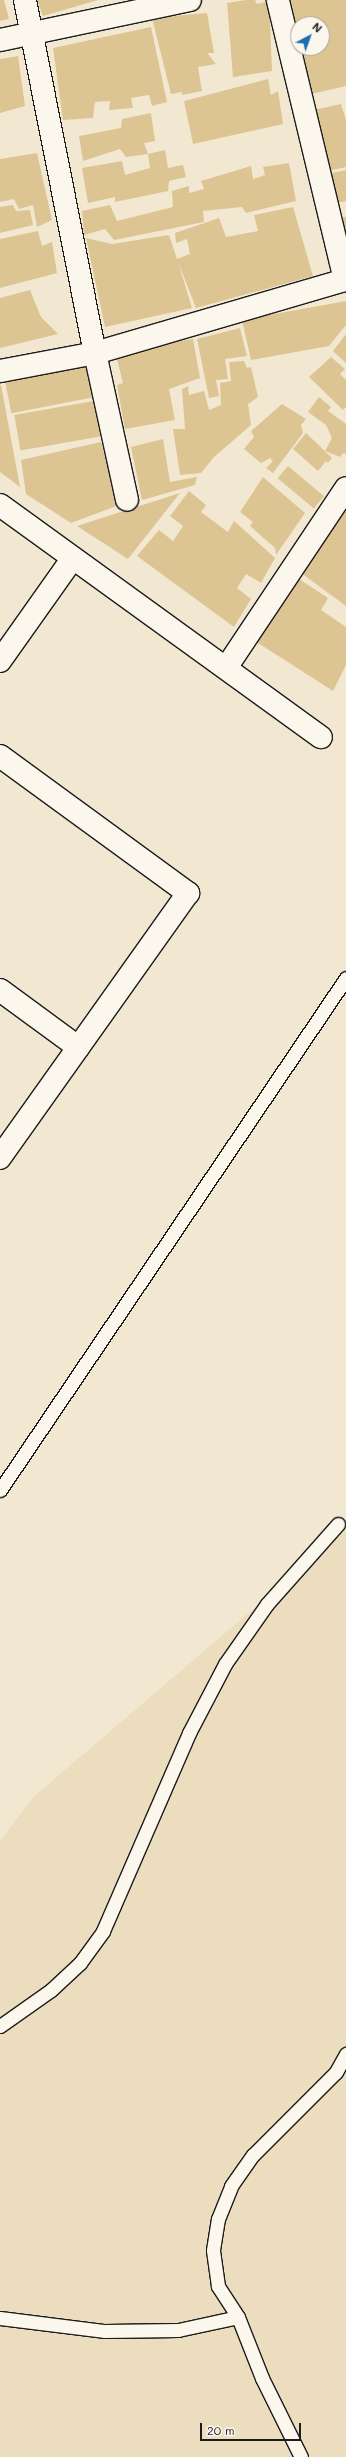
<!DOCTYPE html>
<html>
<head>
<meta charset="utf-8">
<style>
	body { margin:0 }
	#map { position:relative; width:346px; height:2457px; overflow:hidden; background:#f2e8d1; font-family:Mali,sans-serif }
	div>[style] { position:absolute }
	.built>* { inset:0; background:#ecddbe }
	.building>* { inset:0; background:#ddc493; transform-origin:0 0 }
	.roads { filter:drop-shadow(1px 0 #1c1c1c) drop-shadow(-1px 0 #1c1c1c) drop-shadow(0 1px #1c1c1c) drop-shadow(0 -1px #1c1c1c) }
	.lane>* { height:13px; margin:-6.5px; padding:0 6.5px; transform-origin:6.5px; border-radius:6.5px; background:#fbf7ec }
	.street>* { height:22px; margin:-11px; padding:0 11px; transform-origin:11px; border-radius:11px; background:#fbf7ec }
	span { translate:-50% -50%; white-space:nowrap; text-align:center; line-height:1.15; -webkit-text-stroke:4px #fbf7ec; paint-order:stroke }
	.north { position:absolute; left:290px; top:16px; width:40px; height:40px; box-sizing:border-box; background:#fbf7ec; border:1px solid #a29f99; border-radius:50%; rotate:41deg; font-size:11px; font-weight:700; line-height:16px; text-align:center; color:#1c1c1c }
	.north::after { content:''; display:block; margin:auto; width:14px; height:18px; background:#1f6fb2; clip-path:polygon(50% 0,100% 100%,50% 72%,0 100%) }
	.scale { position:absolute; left:200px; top:2423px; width:101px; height:18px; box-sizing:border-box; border:2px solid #1c1c1c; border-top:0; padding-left:5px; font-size:12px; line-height:14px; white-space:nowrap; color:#1c1c1c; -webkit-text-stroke:3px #fbf7ec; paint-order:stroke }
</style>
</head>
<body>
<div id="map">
	<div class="built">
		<i style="clip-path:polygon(346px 1530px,346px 2457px,0 2457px,0 1841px,33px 1797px)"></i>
	</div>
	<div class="building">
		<i style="clip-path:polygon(0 0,4px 0,9px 19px,0 21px)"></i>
		<i style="clip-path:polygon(37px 0,98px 0,43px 16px)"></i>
		<i style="clip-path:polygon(246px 0,255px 0,257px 4px,269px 1px,272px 71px,233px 77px,227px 3px)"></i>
		<i style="clip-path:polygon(evenodd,284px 0,346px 0,346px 86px,307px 95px,284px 0,298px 24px,322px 24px,322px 48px,298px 48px,298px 24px)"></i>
		<i style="clip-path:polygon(207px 13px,214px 53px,207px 53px,216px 64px,198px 67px,202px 91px,182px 95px,182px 92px,171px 94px,152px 18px)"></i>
		<i style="clip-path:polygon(151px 27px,167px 102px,152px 106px,149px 95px,131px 98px,133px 108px,109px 110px,110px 101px,95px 102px,93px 118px,63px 120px,53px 48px)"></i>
		<i style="clip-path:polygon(18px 56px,25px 106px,0 113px,0 59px)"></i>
		<i style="clip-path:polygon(268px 79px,271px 95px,278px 91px,283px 124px,193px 144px,184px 101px)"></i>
		<i style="clip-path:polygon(341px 104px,346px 120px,346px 167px,324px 172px,309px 111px)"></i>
		<i style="clip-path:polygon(151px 113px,155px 141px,144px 143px,148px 154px,165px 150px,168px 168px,183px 165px,186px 177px,169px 181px,168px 191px,115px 202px,115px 197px,88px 203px,82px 168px,122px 161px,125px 175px,150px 168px,148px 154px,126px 157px,120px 149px,83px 161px,79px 136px,121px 128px,122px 119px)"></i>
		<i style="clip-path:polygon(37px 153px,52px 220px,37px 227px,33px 205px,19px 209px,14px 199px,0 202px,0 159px)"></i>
		<i style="clip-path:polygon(289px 163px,296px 201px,246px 213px,242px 207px,203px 211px,204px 222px,114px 240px,105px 229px,84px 235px,82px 211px,110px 205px,117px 221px,173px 207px,172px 191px,189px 186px,189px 193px,204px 189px,201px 181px,251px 166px,253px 179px,265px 175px,263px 167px)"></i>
		<i style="clip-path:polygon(346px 170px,346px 201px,331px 204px,323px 175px)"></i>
		<i style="clip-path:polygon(13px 205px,16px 211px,30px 210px,33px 225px,0 233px,0 207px)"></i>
		<i style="clip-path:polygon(293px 207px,313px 276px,196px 308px,178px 262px,192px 308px,105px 327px,86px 238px,112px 244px,169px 235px,177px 259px,190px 254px,187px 239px,176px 243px,175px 233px,219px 218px,226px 237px,258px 231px,254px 215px)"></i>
		<i style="clip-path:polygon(346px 217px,346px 255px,334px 219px)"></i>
		<i style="clip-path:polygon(38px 231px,42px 246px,52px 242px,57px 273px,0 288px,0 239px)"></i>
		<i style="clip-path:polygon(30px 290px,41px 317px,58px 334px,0 348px,0 298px)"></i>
		<i style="clip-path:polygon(346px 301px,346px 325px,329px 346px,251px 360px,242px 320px)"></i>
		<i style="clip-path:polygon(240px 328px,247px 356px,225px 359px,228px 379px,216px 380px,219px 396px,209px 398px,197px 339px)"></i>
		<i style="clip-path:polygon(346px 334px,346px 363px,333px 351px)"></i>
		<i style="clip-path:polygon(193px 339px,200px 378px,169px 389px,175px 420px,125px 429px,117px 385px,123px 383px,117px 359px,139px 353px,138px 348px)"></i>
		<i style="left:86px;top:357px;width:41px;height:84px;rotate:79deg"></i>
		<i style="clip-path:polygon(331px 357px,345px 369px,340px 374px,346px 380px,346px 407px,343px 410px,309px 377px)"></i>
		<i style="clip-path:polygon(244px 361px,247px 368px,251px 367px,258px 397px,248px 404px,251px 425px,214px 457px,201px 473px,180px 475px,173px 429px,185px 429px,182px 389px,188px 386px,189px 395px,204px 391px,209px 410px,221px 405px,220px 383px,231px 381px,229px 362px)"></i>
		<i style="clip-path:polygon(0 385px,1px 385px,20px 487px,0 472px)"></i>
		<i style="clip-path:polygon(319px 397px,331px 407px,328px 411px,346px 424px,346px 454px,343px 453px,340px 457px,325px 451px,332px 438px,326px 425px,308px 412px)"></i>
		<i style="left:94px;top:401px;width:36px;height:81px;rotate:80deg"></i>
		<i style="clip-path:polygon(282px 404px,306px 419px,301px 425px,303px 433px,273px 473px,266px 468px,273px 461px,270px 458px,261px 463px,244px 449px,254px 437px,251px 431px)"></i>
		<i style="clip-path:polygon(306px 433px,332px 458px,328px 463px,326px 461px,318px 471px,293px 449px)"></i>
		<i style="clip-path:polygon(163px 439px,170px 482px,197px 477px,195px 485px,142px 500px,131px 447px)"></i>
		<i style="clip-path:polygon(101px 442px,119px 505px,71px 523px,26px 494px,21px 460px)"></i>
		<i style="left:288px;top:466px;width:47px;height:16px;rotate:40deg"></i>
		<i style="clip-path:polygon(263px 477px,305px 513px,276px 555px,275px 548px,250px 526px,253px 522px,240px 512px)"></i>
		<i style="clip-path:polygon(189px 491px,206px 505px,201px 512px,228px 532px,234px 521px,275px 558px,261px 583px,246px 574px,237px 588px,251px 599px,234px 627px,137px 556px,159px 530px,173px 541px,183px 526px,170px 516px)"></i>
		<i style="clip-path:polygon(180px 493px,128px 559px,77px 526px)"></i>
		<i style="clip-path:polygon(344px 511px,346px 512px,346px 606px,297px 570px)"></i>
		<i style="clip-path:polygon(296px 577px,328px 598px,321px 610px,346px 627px,346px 665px,333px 691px,255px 641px)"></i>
	</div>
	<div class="roads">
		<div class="lane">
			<i style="left:0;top:1490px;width:618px;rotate:-55.95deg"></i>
			<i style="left:0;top:2026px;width:62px;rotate:-35.2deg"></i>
			<i style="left:51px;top:1990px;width:40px;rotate:-43deg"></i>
			<i style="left:80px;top:1963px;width:39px;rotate:-54deg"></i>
			<i style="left:103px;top:1931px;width:216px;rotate:-66.5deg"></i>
			<i style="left:189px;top:1733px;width:78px;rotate:-62.4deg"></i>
			<i style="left:225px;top:1664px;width:73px;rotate:-55deg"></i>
			<i style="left:267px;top:1604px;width:107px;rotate:-48.4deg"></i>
			<i style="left:0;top:2318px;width:106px;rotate:7.1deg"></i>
			<i style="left:105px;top:2331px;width:73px;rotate:-0.8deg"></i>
			<i style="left:178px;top:2330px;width:61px;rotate:-12.2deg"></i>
			<i style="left:301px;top:2457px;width:88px;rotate:-116.3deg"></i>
			<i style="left:262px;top:2378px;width:66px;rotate:-111.5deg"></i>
			<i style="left:238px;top:2317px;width:37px;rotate:-123deg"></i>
			<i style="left:218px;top:2286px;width:36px;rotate:-98deg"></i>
			<i style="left:213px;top:2250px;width:31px;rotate:-81deg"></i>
			<i style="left:218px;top:2219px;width:35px;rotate:-68deg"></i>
			<i style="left:231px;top:2186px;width:38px;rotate:-55deg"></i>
			<i style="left:253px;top:2155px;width:117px;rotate:-45deg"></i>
			<i style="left:336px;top:2072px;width:21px;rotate:-61deg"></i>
		</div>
		<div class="street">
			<i style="left:25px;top:0;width:360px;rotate:78.8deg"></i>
			<i style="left:95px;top:353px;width:150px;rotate:77.7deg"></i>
			<i style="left:0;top:40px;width:194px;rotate:-11.9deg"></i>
			<i style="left:0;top:371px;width:97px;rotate:-10.7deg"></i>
			<i style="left:95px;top:353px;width:260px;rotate:-16.3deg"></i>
			<i style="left:345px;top:280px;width:288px;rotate:-103.5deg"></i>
			<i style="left:0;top:505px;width:396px;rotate:35.9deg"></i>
			<i style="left:0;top:661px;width:126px;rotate:-54.7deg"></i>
			<i style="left:226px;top:668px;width:216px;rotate:-56.3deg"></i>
			<i style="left:0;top:756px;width:233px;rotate:36.1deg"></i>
			<i style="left:188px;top:893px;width:325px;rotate:125.4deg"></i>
			<i style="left:0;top:990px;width:97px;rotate:36.2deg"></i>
		</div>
	</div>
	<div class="north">N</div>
	<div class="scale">20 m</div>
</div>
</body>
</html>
